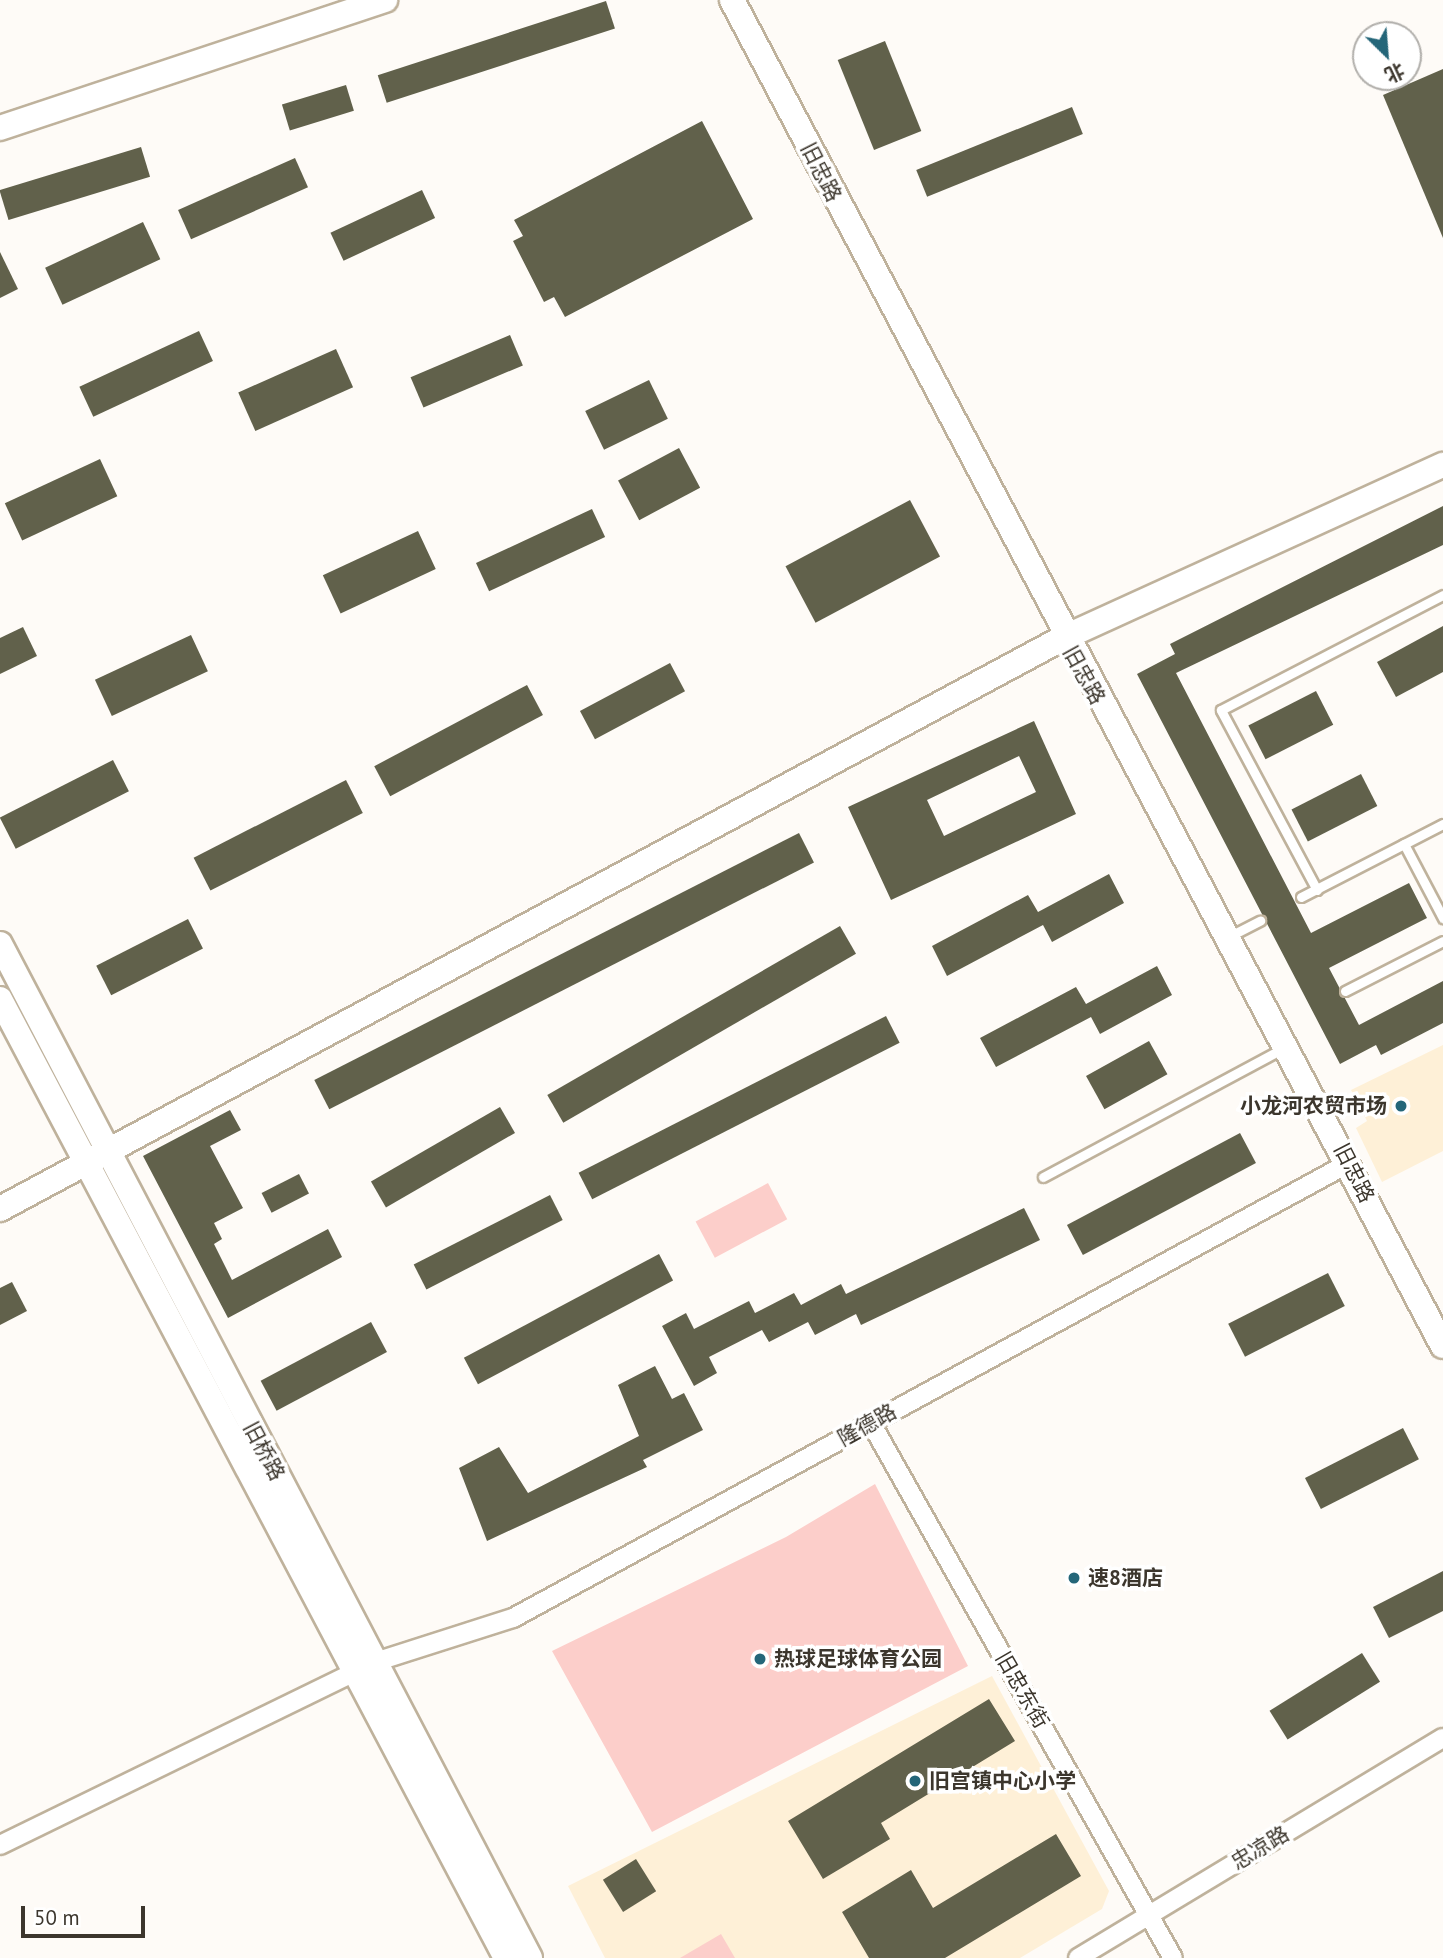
<!DOCTYPE html>
<html>
<head>
<meta charset="utf-8">
<style>
	body { margin:0 }
	#map { position:relative; width:1443px; height:1958px; overflow:hidden; background:#fefbf7; font-family:"PT Sans","Noto Sans SC",sans-serif }
	div>[style] { position:absolute }
	.built>* { inset:0; background:#fef0d7 }
	.green>* { inset:0; background:#fcceca; transform-origin:0 0 }
	.building>* { inset:0; background:#61614b; transform-origin:0 0 }
	.roads { filter:drop-shadow(2px 0 #bfb29c) drop-shadow(-2px 0 #bfb29c) drop-shadow(0 2px #bfb29c) drop-shadow(0 -2px #bfb29c) }
	.lane>* { height:9px; margin:-4.5px; padding:0 4.5px; transform-origin:4.5px; border-radius:4.5px; background:#fff }
	.street>* { height:18px; margin:-9px; padding:0 9px; transform-origin:9px; border-radius:9px; background:#fff }
	.secondary>* { height:24px; margin:-12px; padding:0 12px; transform-origin:12px; border-radius:12px; background:#fff }
	.dots>* { width:19px; height:19px; translate:-50% -50%; box-sizing:border-box; border:4px solid #fff; border-radius:50% }
	span { translate:-50% -50%; white-space:nowrap; text-align:center; line-height:1.15; -webkit-text-stroke:7px #fff; paint-order:stroke }
	.street-label { font-size:21px; color:#3c362d }
	.poi-label { font-size:21px; color:#3c362d; font-weight:700 }
	.right { translate:-100% -50%; text-align:right }
	.left { translate:0 -50%; text-align:left }
	.north { position:absolute; left:1352px; top:21px; width:70px; height:70px; box-sizing:border-box; background:#fff; border:2px solid #b1afab; border-radius:50%; rotate:155deg; font-size:19px; font-weight:700; line-height:28px; text-align:center; color:#3c362d }
	.north::after { content:''; display:block; margin:auto; width:24px; height:32px; background:#246679; clip-path:polygon(50% 0,100% 100%,50% 72%,0 100%) }
	.scale { position:absolute; left:21px; top:1906px; width:124px; height:32px; box-sizing:border-box; border:4px solid #3c362d; border-top:0; padding-left:9px; font-size:21px; line-height:24px; white-space:nowrap; color:#3c362d; -webkit-text-stroke:5px #fff; paint-order:stroke }
</style>
</head>
<body>
<div id="map">
	<div class="built">
		<i style="clip-path:polygon(1443px 1045px,1443px 1151px,1382px 1182px,1356px 1128px,1367px 1121px,1351px 1090px)"></i>
		<i style="clip-path:polygon(992px 1676px,1109px 1891px,1102px 1909px,1020px 1958px,605px 1958px,568px 1886px)"></i>
	</div>
	<div class="green">
		<i style="left:768px;top:1183px;width:41px;height:82px;rotate:62deg"></i>
		<i style="clip-path:polygon(875px 1484px,968px 1666px,652px 1832px,552px 1651px,786px 1537px)"></i>
		<i style="clip-path:polygon(721px 1934px,735px 1958px,680px 1958px)"></i>
	</div>
	<div class="building">
		<i style="left:606px;top:1px;width:29px;height:240px;rotate:72deg"></i>
		<i style="left:885px;top:41px;width:97px;height:51px;rotate:68deg"></i>
		<i style="clip-path:polygon(1443px 69px,1443px 238px,1383px 95px)"></i>
		<i style="left:346px;top:85px;width:27px;height:67px;rotate:73deg"></i>
		<i style="left:1072px;top:107px;width:29px;height:168px;rotate:68deg"></i>
		<i style="clip-path:polygon(702px 121px,753px 219px,565px 317px,554px 297px,544px 302px,513px 241px,523px 236px,514px 220px)"></i>
		<i style="left:141px;top:147px;width:31px;height:148px;rotate:73deg"></i>
		<i style="left:295px;top:158px;width:32px;height:128px;rotate:66deg"></i>
		<i style="left:422px;top:190px;width:31px;height:101px;rotate:65deg"></i>
		<i style="left:143px;top:222px;width:41px;height:108px;rotate:65deg"></i>
		<i style="clip-path:polygon(0 252px,18px 289px,0 298px)"></i>
		<i style="left:199px;top:331px;width:33px;height:132px;rotate:65deg"></i>
		<i style="left:510px;top:335px;width:33px;height:108px;rotate:67deg"></i>
		<i style="left:336px;top:349px;width:42px;height:107px;rotate:66deg"></i>
		<i style="left:649px;top:380px;width:43px;height:71px;rotate:64deg"></i>
		<i style="left:679px;top:448px;width:45px;height:69px;rotate:62deg"></i>
		<i style="left:100px;top:459px;width:41px;height:105px;rotate:65deg"></i>
		<i style="left:910px;top:500px;width:64px;height:141px;rotate:62deg"></i>
		<i style="clip-path:polygon(1443px 506px,1443px 545px,1176px 673px,1311px 933px,1409px 883px,1427px 918px,1329px 968px,1359px 1025px,1443px 981px,1443px 1023px,1381px 1055px,1376px 1045px,1340px 1064px,1137px 674px,1175px 654px,1170px 644px)"></i>
		<i style="left:592px;top:509px;width:31px;height:128px;rotate:65deg"></i>
		<i style="left:418px;top:531px;width:42px;height:105px;rotate:65deg"></i>
		<i style="clip-path:polygon(1443px 626px,1443px 672px,1396px 697px,1377px 662px)"></i>
		<i style="clip-path:polygon(23px 627px,37px 656px,0 674px,0 638px)"></i>
		<i style="left:191px;top:635px;width:40px;height:106px;rotate:65deg"></i>
		<i style="left:670px;top:663px;width:32px;height:102px;rotate:62deg"></i>
		<i style="left:527px;top:685px;width:34px;height:173px;rotate:62deg"></i>
		<i style="left:1316px;top:691px;width:38px;height:76px;rotate:63deg"></i>
		<i style="clip-path:polygon(evenodd,1034px 721px,1076px 814px,891px 900px,848px 807px,1034px 721px,1019px 756px,1036px 792px,944px 836px,927px 800px,1019px 756px)"></i>
		<i style="left:113px;top:760px;width:35px;height:127px;rotate:63deg"></i>
		<i style="left:1361px;top:774px;width:36px;height:78px;rotate:63deg"></i>
		<i style="left:346px;top:780px;width:37px;height:171px;rotate:63deg"></i>
		<i style="left:799px;top:833px;width:33px;height:544px;rotate:63deg"></i>
		<i style="clip-path:polygon(1109px 874px,1124px 903px,1052px 942px,1043px 925px,947px 976px,932px 946px,1028px 895px,1038px 912px)"></i>
		<i style="left:188px;top:919px;width:33px;height:103px;rotate:63deg"></i>
		<i style="left:840px;top:926px;width:32px;height:338px;rotate:60deg"></i>
		<i style="clip-path:polygon(1157px 966px,1172px 995px,1100px 1034px,1091px 1017px,996px 1067px,980px 1038px,1076px 987px,1086px 1004px)"></i>
		<i style="left:886px;top:1016px;width:30px;height:345px;rotate:63deg"></i>
		<i style="left:1149px;top:1041px;width:38px;height:72px;rotate:61deg"></i>
		<i style="left:500px;top:1107px;width:30px;height:149px;rotate:60deg"></i>
		<i style="clip-path:polygon(230px 1110px,241px 1130px,210px 1146px,243px 1208px,214px 1223px,222px 1239px,214px 1244px,232px 1280px,328px 1229px,342px 1257px,228px 1318px,143px 1156px)"></i>
		<i style="left:1240px;top:1133px;width:34px;height:196px;rotate:62deg"></i>
		<i style="left:299px;top:1174px;width:22px;height:42px;rotate:63deg"></i>
		<i style="left:550px;top:1195px;width:28px;height:153px;rotate:63deg"></i>
		<i style="clip-path:polygon(1024px 1208px,1040px 1240px,861px 1325px,856px 1314px,815px 1335px,808px 1322px,769px 1342px,762px 1330px,709px 1357px,717px 1373px,694px 1386px,662px 1326px,686px 1313px,694px 1329px,749px 1301px,755px 1313px,794px 1293px,801px 1305px,841px 1284px,846px 1294px)"></i>
		<i style="left:659px;top:1254px;width:30px;height:221px;rotate:62deg"></i>
		<i style="left:1328px;top:1273px;width:37px;height:112px;rotate:63deg"></i>
		<i style="clip-path:polygon(12px 1282px,27px 1311px,0 1325px,0 1288px)"></i>
		<i style="left:371px;top:1322px;width:34px;height:125px;rotate:62deg"></i>
		<i style="clip-path:polygon(655px 1366px,672px 1399px,684px 1393px,703px 1430px,643px 1460px,647px 1467px,487px 1541px,459px 1468px,499px 1447px,528px 1493px,639px 1436px,618px 1385px)"></i>
		<i style="left:1403px;top:1428px;width:35px;height:110px;rotate:63deg"></i>
		<i style="clip-path:polygon(1443px 1571px,1443px 1611px,1389px 1638px,1373px 1607px)"></i>
		<i style="left:1362px;top:1653px;width:34px;height:109px;rotate:58deg"></i>
		<i style="clip-path:polygon(989px 1699px,1015px 1741px,881px 1823px,890px 1839px,823px 1879px,788px 1821px)"></i>
		<i style="clip-path:polygon(1056px 1834px,1081px 1876px,945px 1958px,869px 1958px,842px 1912px,911px 1870px,933px 1908px)"></i>
		<i style="left:636px;top:1859px;width:38px;height:39px;rotate:58deg"></i>
	</div>
	<div class="roads">
		<div class="lane">
			<i style="left:1404px;top:844px;width:84px;rotate:62.2deg"></i>
			<i style="left:1317px;top:890px;width:204px;rotate:-118.1deg"></i>
			<i style="left:1221px;top:710px;width:250px;rotate:-27.4deg"></i>
			<i style="left:1301px;top:897px;width:160px;rotate:-27.2deg"></i>
			<i style="left:1230px;top:936px;width:34px;rotate:-27deg"></i>
			<i style="left:1345px;top:991px;width:110px;rotate:-27deg"></i>
			<i style="left:1043px;top:1177px;width:275px;rotate:-28.2deg"></i>
		</div>
		<div class="street">
			<i style="left:871px;top:1423px;width:614px;rotate:60.56deg"></i>
			<i style="left:0;top:1845px;width:417px;rotate:-26deg"></i>
			<i style="left:375px;top:1662px;width:145px;rotate:-17.7deg"></i>
			<i style="left:513px;top:1618px;width:952px;rotate:-28.56deg"></i>
			<i style="left:1078px;top:1958px;width:426px;rotate:-31.1deg"></i>
		</div>
		<div class="secondary">
			<i style="left:732px;top:0;width:1522px;rotate:62.16deg"></i>
			<i style="left:0;top:128px;width:406px;rotate:-18.4deg"></i>
			<i style="left:0;top:944px;width:1144px;rotate:62.4deg"></i>
			<i style="left:0;top:999px;width:1084px;rotate:62.18deg"></i>
			<i style="left:0;top:1209px;width:1207px;rotate:-28.24deg"></i>
			<i style="left:1063px;top:638px;width:418px;rotate:-24.5deg"></i>
		</div>
	</div>
	<div class="dots">
		<i style="left:1401px;top:1106px;background:#246679"></i>
		<i style="left:1074px;top:1578px;background:#246679"></i>
		<i style="left:760px;top:1659px;background:#246679"></i>
		<i style="left:915px;top:1781px;background:#246679"></i>
	</div>
	<div class="street-label">
		<span style="left:821px;top:172px;rotate:63deg">旧忠路</span>
		<span style="left:1084px;top:675px;rotate:61deg">旧忠路</span>
		<span style="left:1354px;top:1173px;rotate:63deg">旧忠路</span>
		<span style="left:867px;top:1425px;rotate:-29deg">隆德路</span>
		<span style="left:264px;top:1451px;rotate:62deg">旧桥路</span>
		<span style="left:1022px;top:1690px;rotate:60deg">旧忠东街</span>
		<span style="left:1260px;top:1848px;rotate:-31deg">忠凉路</span>
	</div>
	<div class="poi-label">
		<span class="right" style="left:1387px;top:1106px">小龙河农贸市场</span>
		<span class="left" style="left:1088px;top:1578px">速8酒店</span>
		<span class="left" style="left:774px;top:1659px">热球足球体育公园</span>
		<span class="left" style="left:929px;top:1781px">旧宫镇中心小学</span>
	</div>
	<div class="north">北</div>
	<div class="scale">50 m</div>
</div>
</body>
</html>
